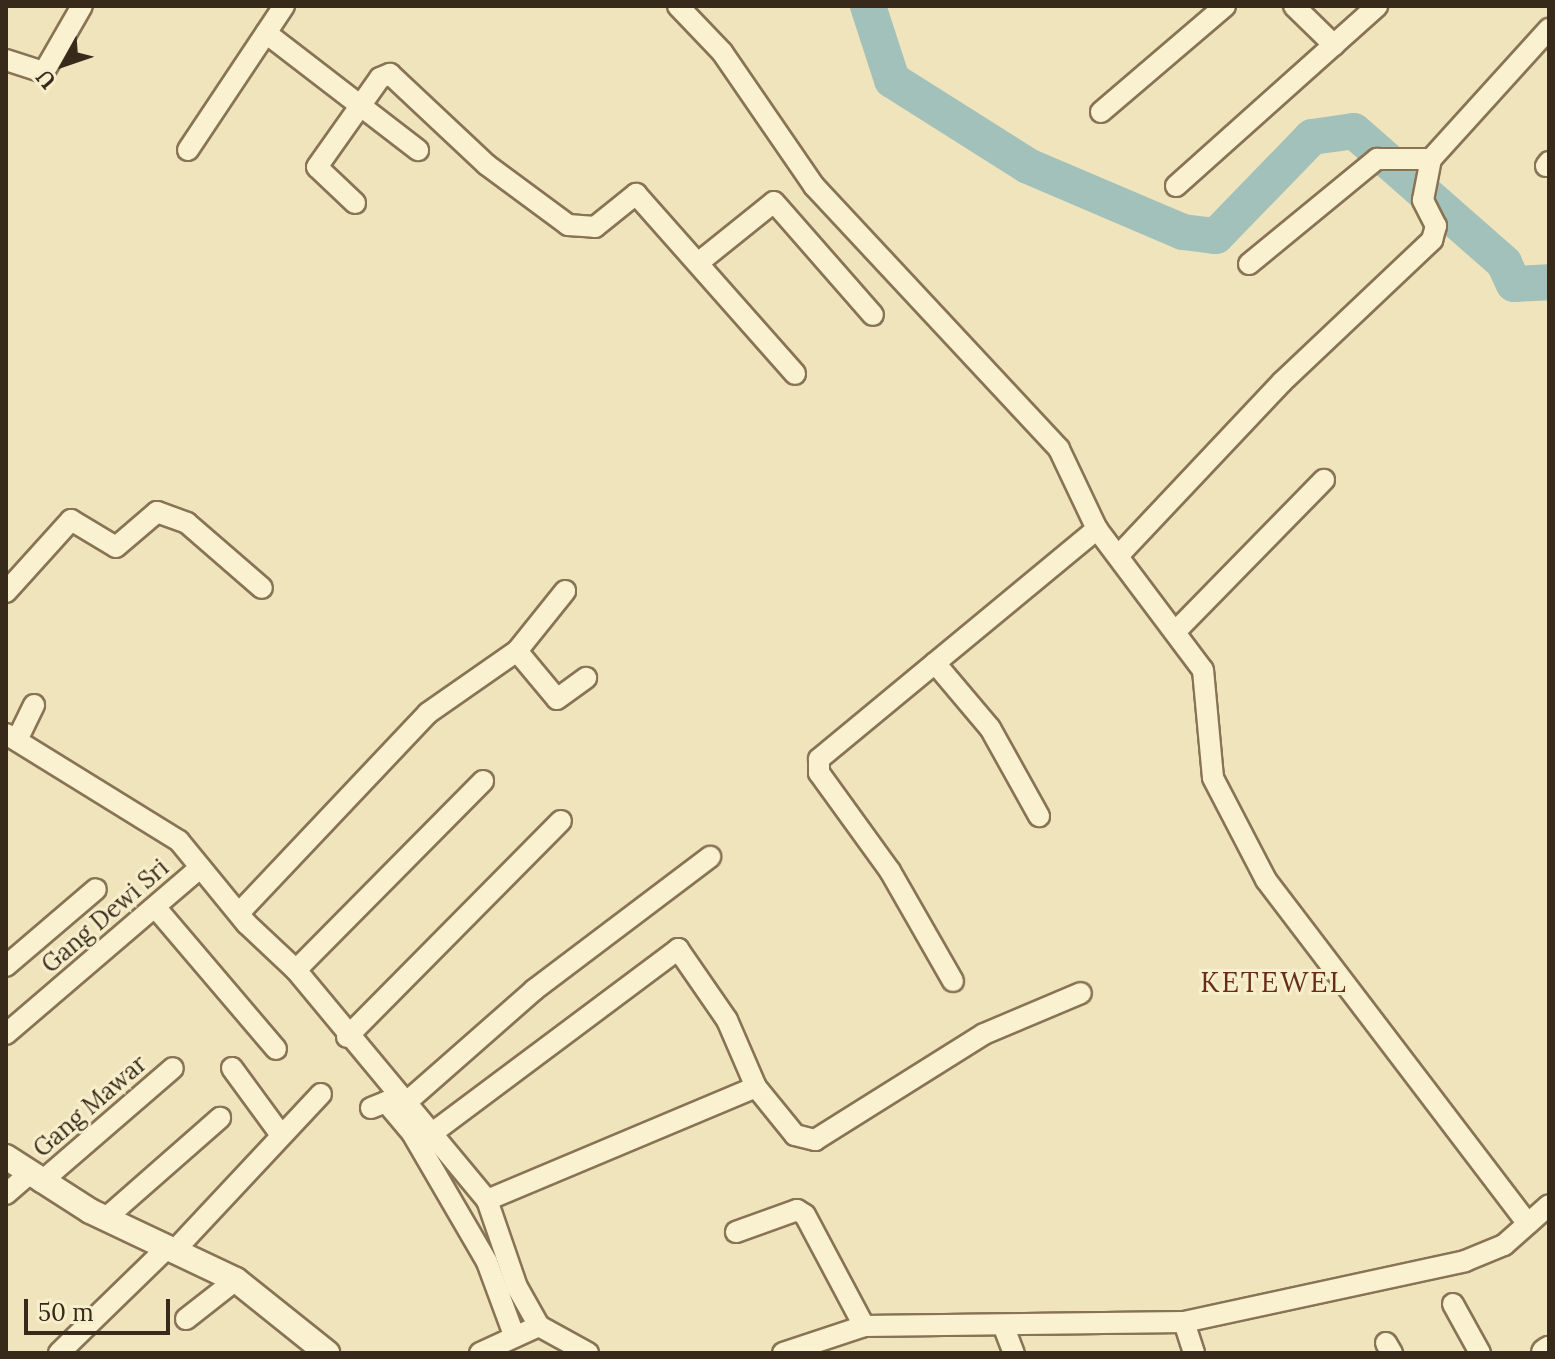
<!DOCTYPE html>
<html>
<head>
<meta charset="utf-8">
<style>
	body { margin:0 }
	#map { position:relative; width:1555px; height:1359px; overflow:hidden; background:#f0e4bc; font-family:Lora,serif }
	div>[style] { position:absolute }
	.river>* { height:36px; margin:-18px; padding:0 18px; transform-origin:18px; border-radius:18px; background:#a1c1ba }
	.roads { filter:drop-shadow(2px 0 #887455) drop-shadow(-2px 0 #887455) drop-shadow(0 2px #887455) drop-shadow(0 -2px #887455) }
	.minor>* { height:20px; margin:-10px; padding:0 10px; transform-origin:10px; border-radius:10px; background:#faf1d0 }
	.tertiary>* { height:24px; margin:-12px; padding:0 12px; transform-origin:12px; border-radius:12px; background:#faf1d0 }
	.secondary>* { height:28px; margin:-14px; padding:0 14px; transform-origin:14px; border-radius:14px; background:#faf1d0 }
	span { translate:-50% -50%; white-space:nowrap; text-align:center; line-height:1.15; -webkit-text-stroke:6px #f7eecc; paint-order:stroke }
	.street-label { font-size:24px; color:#372a1b }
	.quarter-label { font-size:28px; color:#652e18; letter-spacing:2px }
	.frame { position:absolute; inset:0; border:8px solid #372a1b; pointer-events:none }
	.north { position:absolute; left:24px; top:24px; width:80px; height:80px; -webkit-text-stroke:6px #f7eecc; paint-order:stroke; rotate:230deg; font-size:22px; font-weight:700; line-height:32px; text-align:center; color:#372a1b }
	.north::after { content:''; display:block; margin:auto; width:28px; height:36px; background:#372a1b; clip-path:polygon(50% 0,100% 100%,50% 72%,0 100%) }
	.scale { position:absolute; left:24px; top:1299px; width:146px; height:36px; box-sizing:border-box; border:4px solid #372a1b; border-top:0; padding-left:10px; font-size:24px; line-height:28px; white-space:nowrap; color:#372a1b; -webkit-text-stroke:6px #f7eecc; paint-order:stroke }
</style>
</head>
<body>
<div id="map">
	<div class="river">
		<i style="left:868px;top:6px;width:78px;rotate:72deg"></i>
		<i style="left:892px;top:80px;width:161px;rotate:32.3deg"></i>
		<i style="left:1028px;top:166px;width:168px;rotate:23.1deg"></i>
		<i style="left:1183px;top:232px;width:33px;rotate:7deg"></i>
		<i style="left:1216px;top:236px;width:138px;rotate:-45.9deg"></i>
		<i style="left:1312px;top:137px;width:42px;rotate:-8.1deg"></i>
		<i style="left:1354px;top:131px;width:200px;rotate:41.3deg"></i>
		<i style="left:1504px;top:263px;width:23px;rotate:65deg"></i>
		<i style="left:1514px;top:284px;width:35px;rotate:-3deg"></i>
	</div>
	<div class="roads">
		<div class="minor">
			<i style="left:678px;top:6px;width:64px;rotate:46.3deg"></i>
			<i style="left:722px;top:52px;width:163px;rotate:55.5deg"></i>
			<i style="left:814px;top:186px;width:359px;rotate:47deg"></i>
			<i style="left:1059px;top:449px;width:89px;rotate:64.6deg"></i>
			<i style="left:1097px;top:529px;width:176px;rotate:53.1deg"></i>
			<i style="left:1203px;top:670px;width:108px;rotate:84.7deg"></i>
			<i style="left:1213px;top:778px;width:115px;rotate:62.5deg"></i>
			<i style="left:1266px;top:880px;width:432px;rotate:52.7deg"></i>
			<i style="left:1294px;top:6px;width:56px;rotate:44.3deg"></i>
			<i style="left:266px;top:33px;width:192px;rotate:37.6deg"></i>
			<i style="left:6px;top:60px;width:40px;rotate:18deg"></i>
			<i style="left:44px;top:72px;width:76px;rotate:-60.1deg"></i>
			<i style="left:1101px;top:112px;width:163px;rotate:-40.5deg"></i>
			<i style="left:188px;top:150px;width:173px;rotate:-56.3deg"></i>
			<i style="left:1546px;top:166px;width:5px;rotate:-53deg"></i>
			<i style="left:1176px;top:186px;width:270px;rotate:-41.8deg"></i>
			<i style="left:355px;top:203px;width:52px;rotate:-136.5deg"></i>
			<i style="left:317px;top:167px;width:109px;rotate:-54.7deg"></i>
			<i style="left:380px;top:78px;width:11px;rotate:-22deg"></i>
			<i style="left:390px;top:74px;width:133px;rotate:43.2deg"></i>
			<i style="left:487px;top:165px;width:101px;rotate:36.5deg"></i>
			<i style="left:568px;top:225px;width:27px;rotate:4deg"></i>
			<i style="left:595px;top:227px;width:53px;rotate:-38.8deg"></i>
			<i style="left:636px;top:194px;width:240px;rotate:48.5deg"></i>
			<i style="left:698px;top:263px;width:97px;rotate:-38.8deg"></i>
			<i style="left:774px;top:202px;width:150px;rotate:48.8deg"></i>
			<i style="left:1249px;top:264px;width:166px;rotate:-39.4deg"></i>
			<i style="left:1377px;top:159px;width:54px"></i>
			<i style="left:1118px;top:556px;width:239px;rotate:-46.7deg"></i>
			<i style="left:1282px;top:382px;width:207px;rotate:-43.4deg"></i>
			<i style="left:1432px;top:240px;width:15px;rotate:-74deg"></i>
			<i style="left:1436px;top:226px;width:29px;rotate:-117deg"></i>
			<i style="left:1423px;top:200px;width:42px;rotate:-79deg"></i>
			<i style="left:1431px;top:159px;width:176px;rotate:-47.8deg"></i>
			<i style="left:6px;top:592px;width:97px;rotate:-47.9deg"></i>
			<i style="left:71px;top:520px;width:52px;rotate:31deg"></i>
			<i style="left:116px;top:547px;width:54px;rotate:-40.5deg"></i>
			<i style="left:157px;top:512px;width:32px;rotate:20deg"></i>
			<i style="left:187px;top:523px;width:99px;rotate:40.9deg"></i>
			<i style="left:1175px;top:632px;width:213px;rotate:-45.6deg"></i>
			<i style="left:517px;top:651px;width:62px;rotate:50.2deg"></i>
			<i style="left:557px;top:699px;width:36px;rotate:-36deg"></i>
			<i style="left:935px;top:663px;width:85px;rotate:49.8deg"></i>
			<i style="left:990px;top:728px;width:101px;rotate:60.9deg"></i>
			<i style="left:6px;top:734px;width:203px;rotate:31.7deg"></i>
			<i style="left:179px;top:841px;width:107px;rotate:50.7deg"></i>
			<i style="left:247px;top:924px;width:67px;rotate:43.2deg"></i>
			<i style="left:296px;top:970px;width:299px;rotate:50.3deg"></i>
			<i style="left:487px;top:1200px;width:92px;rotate:71deg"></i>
			<i style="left:517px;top:1287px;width:45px;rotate:60.6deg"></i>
			<i style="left:17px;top:740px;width:39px;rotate:-64deg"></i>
			<i style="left:156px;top:908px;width:185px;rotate:49.6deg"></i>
			<i style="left:239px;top:913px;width:275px;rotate:-46.6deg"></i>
			<i style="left:428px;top:713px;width:108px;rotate:-34.9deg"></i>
			<i style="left:517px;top:651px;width:77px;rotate:-51.3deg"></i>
			<i style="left:6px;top:966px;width:118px;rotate:-40.5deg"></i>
			<i style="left:296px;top:970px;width:266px;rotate:-45.3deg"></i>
			<i style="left:953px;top:981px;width:127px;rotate:-119.8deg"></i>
			<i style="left:890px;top:871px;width:121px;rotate:-125.9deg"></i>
			<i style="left:819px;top:773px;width:14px;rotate:-90deg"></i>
			<i style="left:819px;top:759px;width:361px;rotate:-39.6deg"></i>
			<i style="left:6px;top:1034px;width:255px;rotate:-40.6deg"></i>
			<i style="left:347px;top:1037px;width:304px;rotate:-45.3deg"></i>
			<i style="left:232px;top:1068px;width:83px;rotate:53.8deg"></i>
			<i style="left:756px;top:1087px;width:62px;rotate:50.9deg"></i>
			<i style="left:795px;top:1135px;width:21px;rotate:14deg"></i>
			<i style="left:815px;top:1140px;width:199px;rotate:-32.1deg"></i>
			<i style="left:984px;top:1034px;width:105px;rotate:-22.9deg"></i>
			<i style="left:409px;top:1100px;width:167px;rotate:-41.3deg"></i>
			<i style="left:534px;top:990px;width:221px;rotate:-37.1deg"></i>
			<i style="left:371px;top:1108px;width:16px;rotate:-22deg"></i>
			<i style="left:386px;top:1102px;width:40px;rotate:50deg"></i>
			<i style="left:412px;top:1133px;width:149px;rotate:59.8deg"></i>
			<i style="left:487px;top:1262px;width:78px;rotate:69.7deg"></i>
			<i style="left:435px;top:1131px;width:304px;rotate:-36.8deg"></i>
			<i style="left:678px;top:949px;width:86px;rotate:55.4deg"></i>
			<i style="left:727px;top:1020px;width:73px;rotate:66.6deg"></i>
			<i style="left:756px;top:1087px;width:292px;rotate:157.2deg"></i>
			<i style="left:41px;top:1182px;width:174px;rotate:-40.8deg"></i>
			<i style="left:6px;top:1194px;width:29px;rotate:-41deg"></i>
			<i style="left:106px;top:1218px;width:152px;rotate:-41.3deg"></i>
			<i style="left:736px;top:1232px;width:65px;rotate:-19.8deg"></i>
			<i style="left:797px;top:1210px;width:9px;rotate:32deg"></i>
			<i style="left:805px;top:1215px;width:126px;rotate:62deg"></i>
			<i style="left:174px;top:1251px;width:215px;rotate:-46.9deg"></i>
			<i style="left:1453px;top:1304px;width:56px;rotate:61.1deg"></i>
			<i style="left:186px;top:1319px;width:63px;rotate:-38deg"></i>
			<i style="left:1184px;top:1322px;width:33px;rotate:72deg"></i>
			<i style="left:1003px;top:1325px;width:30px;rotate:69deg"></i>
			<i style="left:1386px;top:1343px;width:12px;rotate:59deg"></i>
			<i style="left:59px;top:1353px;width:151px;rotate:-44.2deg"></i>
			<i style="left:480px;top:1353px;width:65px;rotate:-24.6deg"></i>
			<i style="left:539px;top:1326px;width:56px;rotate:28.9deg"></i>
			<i style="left:783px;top:1353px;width:85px;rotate:-18.4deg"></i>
			<i style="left:864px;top:1326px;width:320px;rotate:-0.7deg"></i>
			<i style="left:1184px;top:1322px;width:288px;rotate:-12.2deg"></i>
			<i style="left:1465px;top:1261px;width:42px;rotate:-22.3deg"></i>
			<i style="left:1504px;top:1245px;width:60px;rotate:-41.6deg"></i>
		</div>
		<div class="tertiary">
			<i style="left:6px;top:1157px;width:100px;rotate:32.7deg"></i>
			<i style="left:90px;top:1211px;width:161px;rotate:25.3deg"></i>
			<i style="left:236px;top:1280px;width:117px;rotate:38.7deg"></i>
		</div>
		<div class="secondary">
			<i style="left:1546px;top:1353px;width:4px;rotate:-34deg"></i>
		</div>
	</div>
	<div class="street-label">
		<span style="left:105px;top:916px;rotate:-41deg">Gang Dewi Sri</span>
		<span style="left:90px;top:1106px;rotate:-41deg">Gang Mawar</span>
	</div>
	<div class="quarter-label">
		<span style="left:1274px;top:982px">KETEWEL</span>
	</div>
	<div class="frame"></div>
	<div class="north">U</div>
	<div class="scale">50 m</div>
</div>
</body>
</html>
